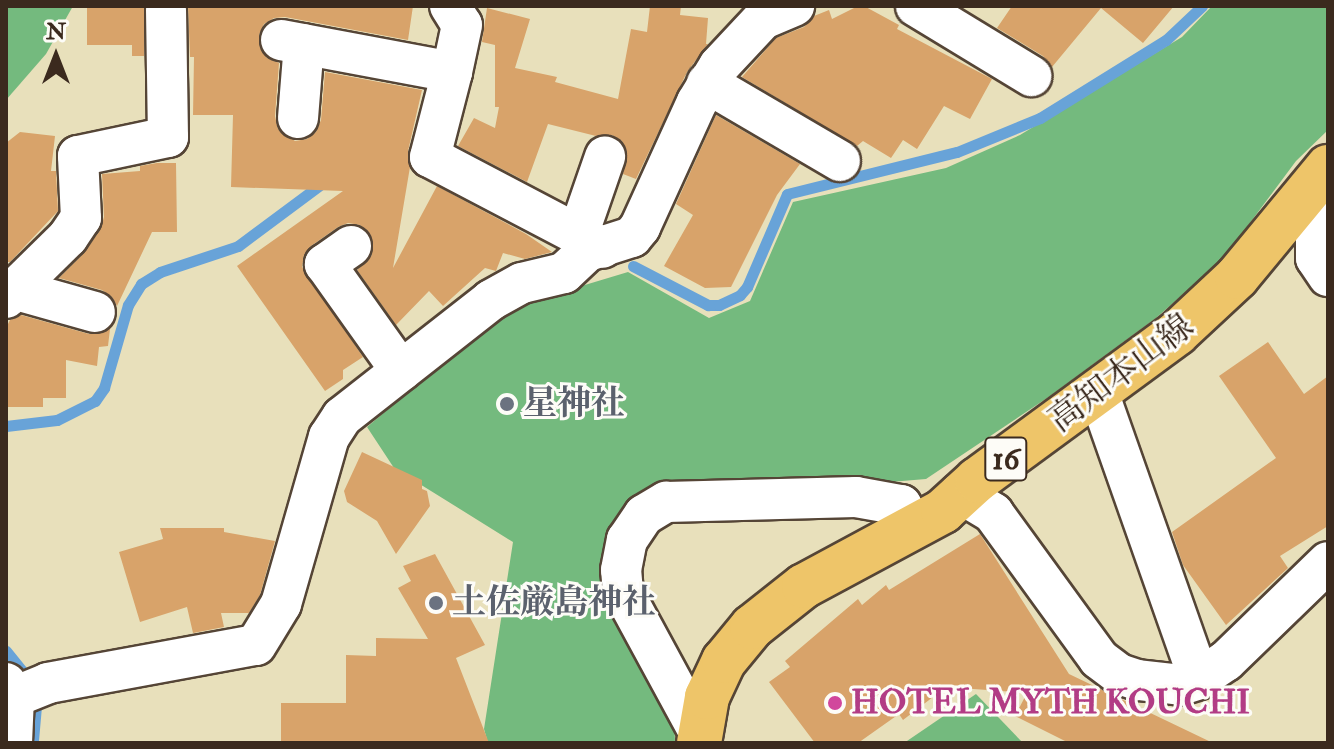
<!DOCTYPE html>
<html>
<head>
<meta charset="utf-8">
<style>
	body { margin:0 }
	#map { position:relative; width:1334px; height:749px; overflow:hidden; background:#e8e0bb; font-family:"IM FELL Double Pica","Noto Serif JP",serif }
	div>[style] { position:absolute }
	.forest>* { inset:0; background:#74ba7e }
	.stream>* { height:11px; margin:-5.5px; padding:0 5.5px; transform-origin:5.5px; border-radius:5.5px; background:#68a3d8 }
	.building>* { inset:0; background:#d8a36a }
	.roads { filter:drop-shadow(2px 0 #554536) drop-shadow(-2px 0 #554536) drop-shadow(0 2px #554536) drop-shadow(0 -2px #554536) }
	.street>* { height:40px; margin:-20px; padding:0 20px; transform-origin:20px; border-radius:20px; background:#fff }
	.primary>* { height:44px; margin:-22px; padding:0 22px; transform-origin:22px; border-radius:22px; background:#eec569 }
	.dots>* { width:22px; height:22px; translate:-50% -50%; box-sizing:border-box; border:4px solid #fdfcf7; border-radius:50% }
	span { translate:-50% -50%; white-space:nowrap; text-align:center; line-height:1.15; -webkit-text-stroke:6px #fdfcf7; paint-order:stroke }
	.shield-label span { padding:2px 6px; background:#fdfcf7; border:2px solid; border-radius:6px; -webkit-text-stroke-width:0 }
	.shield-label { font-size:32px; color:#3b2a1e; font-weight:700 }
	.street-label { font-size:34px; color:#3b2a1e }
	.worship-label { font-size:34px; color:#5b616d; font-weight:700 }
	.left { translate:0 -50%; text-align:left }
	.hotel-label { font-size:34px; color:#b23c85; font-weight:700 }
	.frame { position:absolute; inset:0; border:8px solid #3b2a1e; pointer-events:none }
	.north { position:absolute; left:16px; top:16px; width:80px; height:80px; -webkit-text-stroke:6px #fdfcf7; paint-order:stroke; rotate:0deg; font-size:22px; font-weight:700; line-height:32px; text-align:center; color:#3b2a1e }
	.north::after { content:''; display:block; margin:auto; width:28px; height:36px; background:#3b2a1e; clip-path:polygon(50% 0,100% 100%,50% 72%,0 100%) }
</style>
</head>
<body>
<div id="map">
	<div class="forest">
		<i style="clip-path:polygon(6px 6px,73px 6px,46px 54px,6px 100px)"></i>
		<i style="clip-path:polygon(1212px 6px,1328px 6px,1328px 130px,1296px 161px,1223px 259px,1156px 318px,1050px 396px,926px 479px,866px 484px,620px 523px,674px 710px,675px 743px,488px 743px,484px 729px,513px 542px,394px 468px,367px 427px,479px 333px,535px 300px,628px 272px,709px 318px,750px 301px,793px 202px,946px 168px,1020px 135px,1182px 37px)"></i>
		<i style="clip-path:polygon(976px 694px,1023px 743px,904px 743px)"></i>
	</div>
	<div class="stream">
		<i style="left:633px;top:266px;width:85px;rotate:27.5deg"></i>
		<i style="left:708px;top:305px;width:11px"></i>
		<i style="left:719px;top:305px;width:23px;rotate:-25deg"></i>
		<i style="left:740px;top:295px;width:11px;rotate:-49deg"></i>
		<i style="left:747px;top:287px;width:101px;rotate:-66.7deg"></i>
		<i style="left:787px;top:194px;width:175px;rotate:-13.9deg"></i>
		<i style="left:957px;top:152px;width:90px;rotate:-22.3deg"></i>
		<i style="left:1040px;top:118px;width:148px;rotate:-31.8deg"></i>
		<i style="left:1166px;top:40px;width:50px;rotate:-43.4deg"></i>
		<i style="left:6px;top:426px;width:51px;rotate:-6.7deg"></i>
		<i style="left:57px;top:420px;width:42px;rotate:-26.6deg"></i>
		<i style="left:95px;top:401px;width:16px;rotate:-55deg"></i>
		<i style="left:104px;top:388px;width:86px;rotate:-73.9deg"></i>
		<i style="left:128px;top:305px;width:25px;rotate:-58deg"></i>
		<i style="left:141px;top:284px;width:22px;rotate:-32deg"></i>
		<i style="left:160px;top:272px;width:82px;rotate:-18.4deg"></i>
		<i style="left:238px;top:246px;width:107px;rotate:-36.7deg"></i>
		<i style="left:6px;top:651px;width:32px;rotate:51deg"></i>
		<i style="left:26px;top:676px;width:32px;rotate:72deg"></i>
		<i style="left:36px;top:706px;width:37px;rotate:95deg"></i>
	</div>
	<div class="building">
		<i style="clip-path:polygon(87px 6px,144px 6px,144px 56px,132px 56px,132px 45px,87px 45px)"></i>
		<i style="clip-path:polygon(188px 6px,413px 6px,408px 40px,285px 17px,274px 18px,264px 24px,259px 35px,260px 48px,267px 58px,279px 63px,275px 116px,278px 129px,295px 141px,307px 139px,316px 132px,321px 120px,325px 72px,422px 90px,408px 151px,410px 167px,393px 268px,437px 186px,526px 234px,552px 252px,525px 259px,503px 253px,496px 271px,485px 268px,443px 306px,429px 291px,396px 325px,357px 270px,372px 255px,370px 234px,360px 225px,348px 223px,338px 227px,311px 246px,304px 255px,302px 267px,363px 357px,343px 370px,343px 379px,325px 391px,237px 266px,343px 191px,231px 187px,233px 115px,193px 115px,194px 57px,190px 57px)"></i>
		<i style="clip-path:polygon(650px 6px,681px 6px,680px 15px,708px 18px,706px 44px,708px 44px,687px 72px,636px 179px,623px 174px,627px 152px,622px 141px,612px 135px,596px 136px,548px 124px,527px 182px,458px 146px,474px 118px,495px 128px,499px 107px,495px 107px,495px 45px,482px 42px,487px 8px,530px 19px,515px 68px,557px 77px,555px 82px,618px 99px,631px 29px,647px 32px)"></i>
		<i style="clip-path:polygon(858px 6px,864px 6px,899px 25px,897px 29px,992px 79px,970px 119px,944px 106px,917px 149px,903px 140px,891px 158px,863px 141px,857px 146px,742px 77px,776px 38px,804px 27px,814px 16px,829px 10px,832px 19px)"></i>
		<i style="clip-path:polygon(1012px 6px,1174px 6px,1143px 43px,1101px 8px,1052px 67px,1043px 56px,997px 28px)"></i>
		<i style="clip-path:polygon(716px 115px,800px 164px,777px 195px,731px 287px,705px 288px,664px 266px,693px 215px,676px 204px)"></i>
		<i style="clip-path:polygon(20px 132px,55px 136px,51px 171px,56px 171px,58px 211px,10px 262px,6px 262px,6px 143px)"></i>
		<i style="clip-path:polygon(157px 163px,176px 163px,177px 232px,152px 232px,117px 306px,112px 297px,102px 290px,59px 278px,84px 253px,100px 230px,104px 217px,102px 174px,140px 171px,140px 166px)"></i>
		<i style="clip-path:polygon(21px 315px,89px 334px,110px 329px,108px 346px,99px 347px,97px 366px,66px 360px,66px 398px,43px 398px,43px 407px,6px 407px,6px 328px,10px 320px)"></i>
		<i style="clip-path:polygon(1268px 342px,1304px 394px,1328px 376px,1328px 526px,1280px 556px,1288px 568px,1226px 625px,1183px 565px,1172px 532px,1276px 458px,1219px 376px)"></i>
		<i style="clip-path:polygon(362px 452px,422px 480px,422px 489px,427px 491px,430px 506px,396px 554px,377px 521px,347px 502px,344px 491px)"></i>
		<i style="clip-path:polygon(160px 528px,224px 528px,224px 532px,275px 541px,260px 595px,249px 613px,221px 613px,224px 627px,193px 633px,187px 607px,140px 622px,119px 552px,163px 539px)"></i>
		<i style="clip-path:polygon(980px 534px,1069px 674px,1213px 743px,1069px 743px,1015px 716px,1027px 693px,946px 687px,903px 720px,899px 714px,858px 743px,815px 743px,769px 682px,790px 667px,785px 661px,858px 599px,862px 605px,886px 585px,889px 590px)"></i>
		<i style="clip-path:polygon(435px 554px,485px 645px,456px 658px,489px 743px,281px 741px,281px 703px,346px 703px,346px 655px,376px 656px,376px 638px,428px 639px,398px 588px,411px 581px,403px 566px)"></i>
	</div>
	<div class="roads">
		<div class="street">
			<i style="left:450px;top:6px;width:22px;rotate:58deg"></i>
			<i style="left:462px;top:25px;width:48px;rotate:102deg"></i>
			<i style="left:916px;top:6px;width:135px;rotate:31.3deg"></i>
			<i style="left:281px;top:40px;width:174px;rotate:10.6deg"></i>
			<i style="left:452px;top:72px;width:88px;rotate:104.5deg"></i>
			<i style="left:430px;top:157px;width:195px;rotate:27.7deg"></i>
			<i style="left:707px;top:83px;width:154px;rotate:30.4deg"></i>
			<i style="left:298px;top:118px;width:74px;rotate:-85.4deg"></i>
			<i style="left:1328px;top:183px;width:12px;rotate:-166deg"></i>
			<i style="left:1316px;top:180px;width:78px;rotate:90deg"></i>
			<i style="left:1316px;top:258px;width:22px;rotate:56deg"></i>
			<i style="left:578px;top:235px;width:83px;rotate:-70.9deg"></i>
			<i style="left:351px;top:246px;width:32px;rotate:145deg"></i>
			<i style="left:325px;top:264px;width:131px;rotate:54.6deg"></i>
			<i style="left:13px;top:289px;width:85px;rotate:15.7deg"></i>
			<i style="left:6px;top:298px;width:87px;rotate:-44.5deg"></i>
			<i style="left:68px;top:237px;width:23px;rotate:-56deg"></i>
			<i style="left:81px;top:218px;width:62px;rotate:-92.8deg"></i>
			<i style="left:78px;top:156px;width:92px;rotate:-11.9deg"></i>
			<i style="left:168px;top:137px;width:127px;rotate:-90.9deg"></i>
			<i style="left:1098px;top:392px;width:304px;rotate:70.6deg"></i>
			<i style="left:960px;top:493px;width:39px;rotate:31deg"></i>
			<i style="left:993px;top:513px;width:180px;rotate:54deg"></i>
			<i style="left:1099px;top:659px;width:25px;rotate:37deg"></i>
			<i style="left:1119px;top:674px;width:20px;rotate:18deg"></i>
			<i style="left:1138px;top:680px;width:43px;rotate:6.6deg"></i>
			<i style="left:1181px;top:685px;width:19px;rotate:-18deg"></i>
			<i style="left:1199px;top:679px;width:32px;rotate:-34deg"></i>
			<i style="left:1226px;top:661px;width:142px;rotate:-44.1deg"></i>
			<i style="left:6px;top:683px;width:16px;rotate:60deg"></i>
			<i style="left:14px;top:697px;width:46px;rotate:92.5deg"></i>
			<i style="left:14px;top:697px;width:37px;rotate:-22deg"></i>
			<i style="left:48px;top:683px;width:211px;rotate:-10.4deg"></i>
			<i style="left:256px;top:645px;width:48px;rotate:-58.6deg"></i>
			<i style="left:281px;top:604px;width:174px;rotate:-74deg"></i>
			<i style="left:329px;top:437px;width:24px;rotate:-57deg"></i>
			<i style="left:342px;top:417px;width:189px;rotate:-38.1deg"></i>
			<i style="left:491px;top:300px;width:35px;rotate:-29deg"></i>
			<i style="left:522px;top:283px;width:43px;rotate:-13.4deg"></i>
			<i style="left:564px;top:273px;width:33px;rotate:-43deg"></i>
			<i style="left:588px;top:251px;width:46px;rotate:-17.7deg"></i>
			<i style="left:632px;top:237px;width:13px;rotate:-51deg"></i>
			<i style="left:640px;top:227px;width:137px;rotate:-65.5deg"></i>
			<i style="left:697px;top:102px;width:42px;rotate:-58.6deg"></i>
			<i style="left:719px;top:66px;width:64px;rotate:-46.9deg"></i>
			<i style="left:763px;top:19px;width:34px;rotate:-23deg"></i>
			<i style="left:699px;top:732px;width:159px;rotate:-118.5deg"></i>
			<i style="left:623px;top:592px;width:22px;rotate:-95deg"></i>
			<i style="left:621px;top:570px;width:31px;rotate:-79deg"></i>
			<i style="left:627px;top:540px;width:30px;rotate:-56deg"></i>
			<i style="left:644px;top:515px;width:26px;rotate:-31deg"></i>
			<i style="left:666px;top:502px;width:190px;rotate:-1.5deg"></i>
			<i style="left:856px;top:497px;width:46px;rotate:10.1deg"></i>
			<i style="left:901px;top:505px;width:25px;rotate:58deg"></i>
		</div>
		<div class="primary">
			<i style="left:699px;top:743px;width:47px;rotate:-80.1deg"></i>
			<i style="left:707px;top:697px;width:40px;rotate:-65deg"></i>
			<i style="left:724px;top:661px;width:44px;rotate:-50.5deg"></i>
			<i style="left:752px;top:627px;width:66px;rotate:-38.3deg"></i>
			<i style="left:804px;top:586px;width:158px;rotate:-28.3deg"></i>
			<i style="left:943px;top:511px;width:46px;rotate:-42.4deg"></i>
			<i style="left:977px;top:480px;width:248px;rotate:-36.3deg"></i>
			<i style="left:1177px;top:333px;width:82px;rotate:-43deg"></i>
			<i style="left:1237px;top:277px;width:143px;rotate:-50.4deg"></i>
		</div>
	</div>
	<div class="dots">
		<i style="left:507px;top:404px;background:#6b7280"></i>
		<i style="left:436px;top:603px;background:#6b7280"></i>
		<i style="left:835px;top:703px;background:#d1479c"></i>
	</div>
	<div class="shield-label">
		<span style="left:1006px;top:459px">16</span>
	</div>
	<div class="street-label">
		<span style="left:1121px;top:373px;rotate:-37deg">高知本山線</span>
	</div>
	<div class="worship-label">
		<span class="left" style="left:523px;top:404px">星神社</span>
		<span class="left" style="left:452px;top:603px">土佐厳島神社</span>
	</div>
	<div class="hotel-label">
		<span class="left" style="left:851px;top:703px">HOTEL MYTH KOUCHI</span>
	</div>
	<div class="frame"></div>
	<div class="north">N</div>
</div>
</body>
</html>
